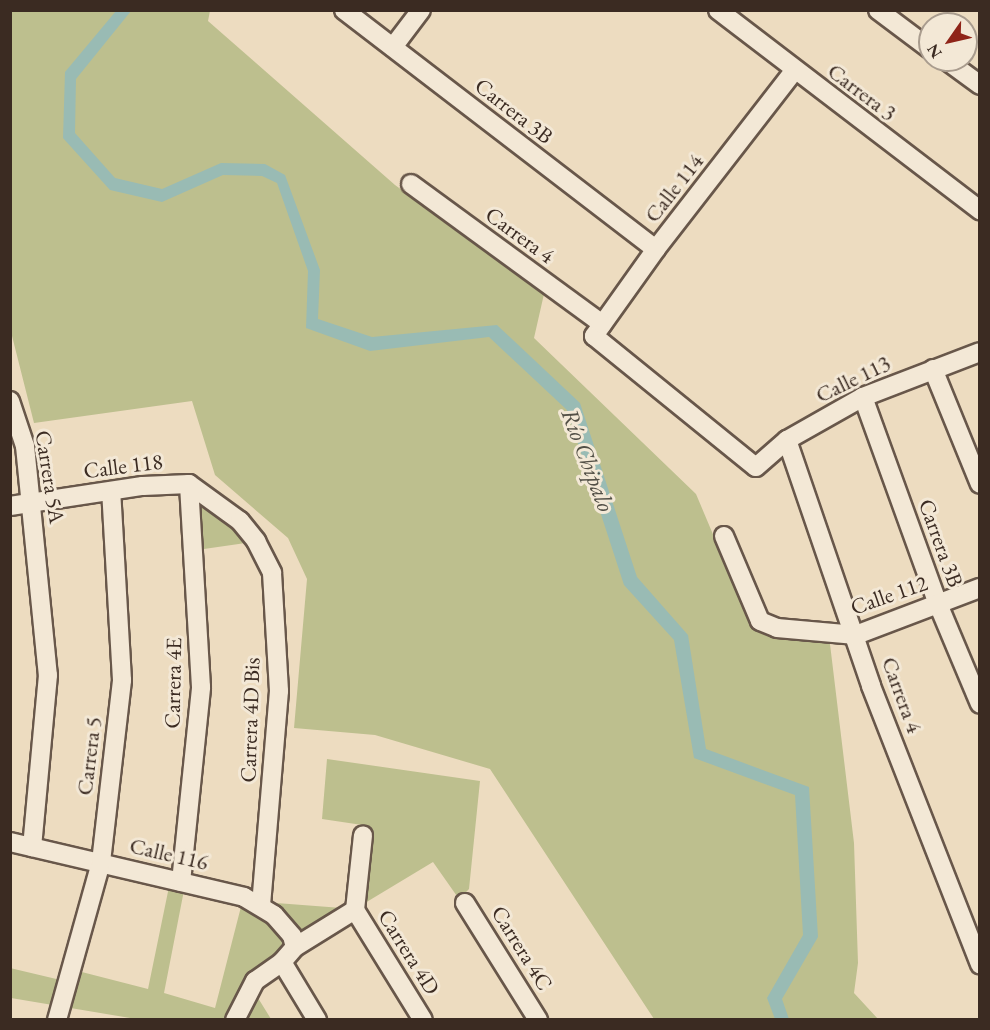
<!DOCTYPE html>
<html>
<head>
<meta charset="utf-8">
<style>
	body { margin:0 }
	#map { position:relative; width:990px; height:1030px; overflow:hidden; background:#eddcc0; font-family:"EB Garamond",serif }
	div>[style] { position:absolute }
	.green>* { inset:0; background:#bdbf8e }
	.water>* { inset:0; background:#99bbb4 }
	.roads { filter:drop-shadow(2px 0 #68574a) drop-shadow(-2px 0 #68574a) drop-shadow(0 2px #68574a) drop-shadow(0 -2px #68574a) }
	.minor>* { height:18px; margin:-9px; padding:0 9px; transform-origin:9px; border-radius:9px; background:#f3e8d6 }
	span { translate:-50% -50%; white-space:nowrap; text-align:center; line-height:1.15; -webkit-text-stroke:6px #f3e8d6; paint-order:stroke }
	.street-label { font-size:22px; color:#3b2b22 }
	.water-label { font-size:24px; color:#524f46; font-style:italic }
	.frame { position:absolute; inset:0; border:12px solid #3b2b22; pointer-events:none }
	.north { position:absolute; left:918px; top:12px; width:60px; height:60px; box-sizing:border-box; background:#f3e8d6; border:2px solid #a99c8e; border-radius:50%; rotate:236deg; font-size:16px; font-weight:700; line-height:24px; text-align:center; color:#3b2b22 }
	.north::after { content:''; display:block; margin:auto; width:21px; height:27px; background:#8f2418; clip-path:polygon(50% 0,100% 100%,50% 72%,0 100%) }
</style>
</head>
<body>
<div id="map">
	<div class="green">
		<i style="clip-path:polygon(10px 11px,210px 11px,208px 21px,395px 185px,544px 294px,534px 338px,696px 494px,752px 627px,830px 644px,854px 843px,858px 963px,854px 993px,878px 1019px,654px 1019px,490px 769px,375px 735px,294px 728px,307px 579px,288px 538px,215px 475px,192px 401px,34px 423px,10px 328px)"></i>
		<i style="clip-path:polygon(195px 494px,260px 541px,197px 550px)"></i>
		<i style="clip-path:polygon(327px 759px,480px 781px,469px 889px,459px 899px,433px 862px,355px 909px,253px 990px,271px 1019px,136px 1019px,11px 998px,10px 968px,69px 982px,74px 970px,148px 989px,171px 877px,186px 880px,164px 993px,215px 1008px,244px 895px,263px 902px,355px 909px,369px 826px,322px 819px)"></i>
	</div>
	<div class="water">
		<i style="clip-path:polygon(116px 11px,131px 11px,76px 79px,75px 133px,115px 178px,162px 189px,221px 163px,265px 164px,285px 175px,320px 270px,318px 319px,372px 337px,497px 325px,580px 403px,637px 577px,688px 635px,706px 749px,809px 787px,818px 937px,782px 999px,789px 1019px,775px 1019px,767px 998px,803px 935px,795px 795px,694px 758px,674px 640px,624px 585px,567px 410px,489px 337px,370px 351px,306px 328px,308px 271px,277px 183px,262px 176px,223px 175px,162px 202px,110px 190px,63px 138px,65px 72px)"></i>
	</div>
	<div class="roads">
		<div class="minor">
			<i style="left:344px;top:10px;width:393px;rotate:37.5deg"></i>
			<i style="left:718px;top:10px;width:330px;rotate:37.4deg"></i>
			<i style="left:878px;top:10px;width:65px;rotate:36.9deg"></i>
			<i style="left:393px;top:47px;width:46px;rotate:-52.9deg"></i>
			<i style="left:946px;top:60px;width:42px;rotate:36.3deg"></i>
			<i style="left:794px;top:71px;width:225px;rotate:127.8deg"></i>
			<i style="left:656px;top:249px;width:107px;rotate:125.5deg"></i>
			<i style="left:594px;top:336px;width:208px;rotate:39deg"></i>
			<i style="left:756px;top:467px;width:41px;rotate:-41.1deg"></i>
			<i style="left:787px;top:440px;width:87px;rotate:-29.5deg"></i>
			<i style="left:863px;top:397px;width:125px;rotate:-21deg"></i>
			<i style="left:411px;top:184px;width:237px;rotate:36.2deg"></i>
			<i style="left:933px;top:369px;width:124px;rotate:67.8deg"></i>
			<i style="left:863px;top:397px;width:220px;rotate:70.1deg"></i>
			<i style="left:938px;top:604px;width:108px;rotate:67.2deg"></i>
			<i style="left:10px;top:401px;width:47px;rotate:71.6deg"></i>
			<i style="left:25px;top:446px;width:230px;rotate:84.3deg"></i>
			<i style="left:48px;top:675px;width:173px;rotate:95.3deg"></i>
			<i style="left:787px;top:440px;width:260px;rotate:71.1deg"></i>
			<i style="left:871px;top:686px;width:299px;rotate:68.6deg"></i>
			<i style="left:10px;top:506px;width:134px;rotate:-8.6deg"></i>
			<i style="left:143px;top:486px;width:46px;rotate:-2.5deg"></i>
			<i style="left:189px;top:484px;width:63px;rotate:36deg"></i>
			<i style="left:240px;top:521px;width:26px;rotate:51deg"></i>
			<i style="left:256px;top:541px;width:36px;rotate:63deg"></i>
			<i style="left:272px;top:573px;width:118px;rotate:86.6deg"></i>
			<i style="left:279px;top:691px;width:215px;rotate:94.8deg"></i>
			<i style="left:724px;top:536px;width:92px;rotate:67deg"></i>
			<i style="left:760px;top:621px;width:18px;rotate:22deg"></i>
			<i style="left:777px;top:628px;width:79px;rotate:5.1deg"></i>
			<i style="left:856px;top:635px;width:133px;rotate:-20.8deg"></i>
			<i style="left:10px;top:842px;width:240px;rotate:13.2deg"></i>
			<i style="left:244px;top:897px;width:35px;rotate:31deg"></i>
			<i style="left:274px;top:915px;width:28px;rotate:49deg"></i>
			<i style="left:292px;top:936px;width:11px;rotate:75deg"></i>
			<i style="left:181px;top:882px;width:196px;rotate:-84.1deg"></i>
			<i style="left:201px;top:687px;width:203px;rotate:-93.4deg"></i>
			<i style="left:465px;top:903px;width:138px;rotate:58deg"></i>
			<i style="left:355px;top:910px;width:129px;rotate:58.3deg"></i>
			<i style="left:355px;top:910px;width:75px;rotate:-83.9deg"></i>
			<i style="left:282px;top:962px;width:68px;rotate:58.9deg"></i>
			<i style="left:57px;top:1020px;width:164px;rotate:-74.4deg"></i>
			<i style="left:101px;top:862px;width:183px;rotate:-83.4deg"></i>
			<i style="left:122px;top:680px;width:189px;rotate:-93.3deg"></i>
			<i style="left:235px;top:1020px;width:44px;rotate:-62.9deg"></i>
			<i style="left:255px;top:981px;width:33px;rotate:-35deg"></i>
			<i style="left:282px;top:962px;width:20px;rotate:-49deg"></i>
			<i style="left:295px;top:947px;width:70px;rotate:-31.7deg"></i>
		</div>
	</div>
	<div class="street-label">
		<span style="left:862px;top:92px;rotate:37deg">Carrera 3</span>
		<span style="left:514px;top:111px;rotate:38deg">Carrera 3B</span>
		<span style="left:674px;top:188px;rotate:-52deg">Calle 114</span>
		<span style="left:520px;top:235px;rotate:36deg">Carrera 4</span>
		<span style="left:853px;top:379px;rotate:-26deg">Calle 113</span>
		<span style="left:123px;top:466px;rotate:-7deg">Calle 118</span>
		<span style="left:50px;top:477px;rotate:81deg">Carrera 5A</span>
		<span style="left:941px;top:543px;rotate:70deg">Carrera 3B</span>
		<span style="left:889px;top:595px;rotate:-19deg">Calle 112</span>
		<span style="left:173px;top:683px;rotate:-89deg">Carrera 4E</span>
		<span style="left:902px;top:695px;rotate:70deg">Carrera 4</span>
		<span style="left:250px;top:720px;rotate:-88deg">Carrera 4D Bis</span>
		<span style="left:89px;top:756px;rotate:-83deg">Carrera 5</span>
		<span style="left:169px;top:854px;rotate:13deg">Calle 116</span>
		<span style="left:522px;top:948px;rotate:58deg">Carrera 4C</span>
		<span style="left:409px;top:952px;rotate:58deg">Carrera 4D</span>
	</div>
	<div class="water-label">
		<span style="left:588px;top:460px;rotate:69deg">Río Chipalo</span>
	</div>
	<div class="frame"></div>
	<div class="north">N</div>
</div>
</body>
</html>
